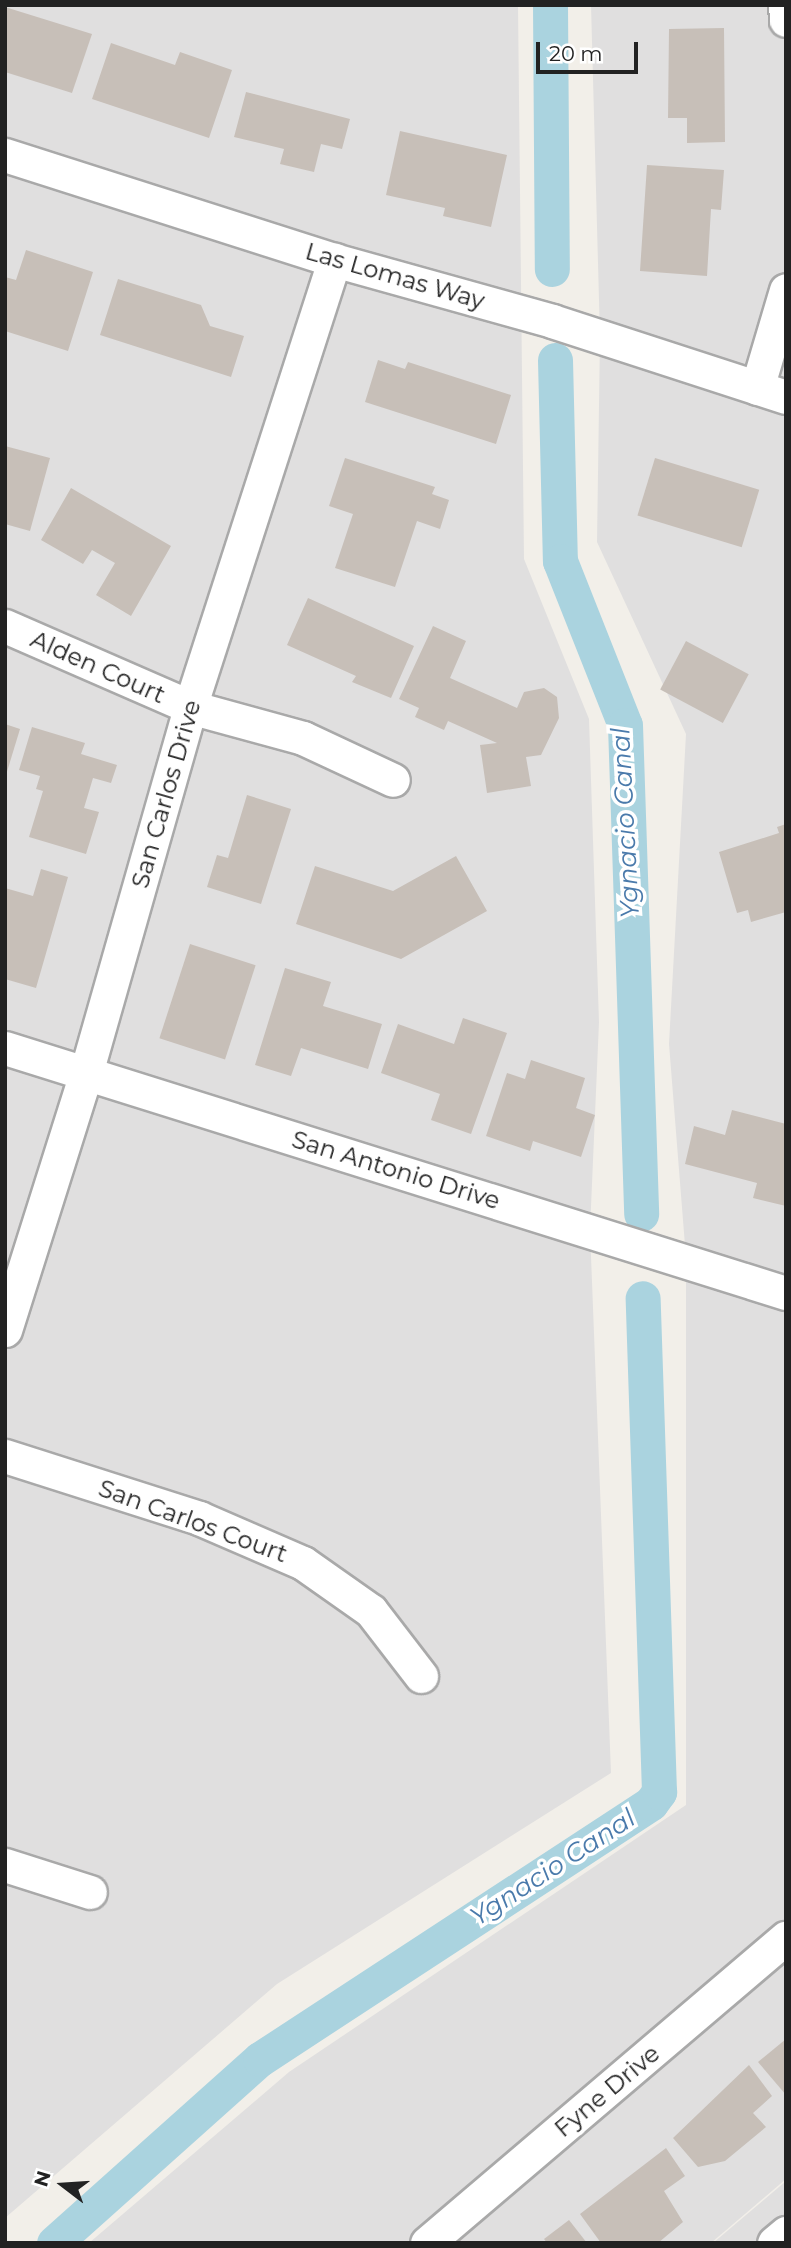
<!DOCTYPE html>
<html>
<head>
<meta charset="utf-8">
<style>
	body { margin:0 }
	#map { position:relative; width:791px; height:2248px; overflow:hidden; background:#f2efe9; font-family:Montserrat,sans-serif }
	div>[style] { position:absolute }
	.residential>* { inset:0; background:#e0dfdf }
	.canal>* { height:35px; margin:-17.5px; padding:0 17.5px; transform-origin:17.5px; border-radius:17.5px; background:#aad3df }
	.building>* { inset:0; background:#c7bfb8; transform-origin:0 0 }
	.roads { filter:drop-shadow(2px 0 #a9a9a9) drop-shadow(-2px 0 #a9a9a9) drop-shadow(0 2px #a9a9a9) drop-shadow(0 -2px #a9a9a9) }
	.street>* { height:33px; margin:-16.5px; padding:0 16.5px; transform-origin:16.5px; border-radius:16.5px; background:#fff }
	span { translate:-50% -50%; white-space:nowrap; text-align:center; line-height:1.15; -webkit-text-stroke:7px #fff; paint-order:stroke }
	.street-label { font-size:24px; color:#222 }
	.water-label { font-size:26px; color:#4a7aab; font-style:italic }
	.frame { position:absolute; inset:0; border:7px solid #222; pointer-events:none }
	.north { position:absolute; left:28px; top:2150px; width:70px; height:70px; -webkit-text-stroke:5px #fff; paint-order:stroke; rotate:287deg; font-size:19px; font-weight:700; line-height:28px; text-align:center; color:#222 }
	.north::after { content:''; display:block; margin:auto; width:24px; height:32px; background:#222; clip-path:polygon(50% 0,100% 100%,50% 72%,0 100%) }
	.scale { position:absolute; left:536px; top:42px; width:102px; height:32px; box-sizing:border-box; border:4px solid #222; border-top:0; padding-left:9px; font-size:21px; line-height:24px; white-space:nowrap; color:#222; -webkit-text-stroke:5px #fff; paint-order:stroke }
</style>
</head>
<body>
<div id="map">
	<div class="residential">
		<i style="clip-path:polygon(5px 5px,518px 5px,524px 559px,589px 719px,599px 1022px,590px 1230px,611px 1773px,277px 1984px,5px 2218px)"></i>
		<i style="clip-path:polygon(591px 5px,786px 5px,786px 2179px,711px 2243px,89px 2243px,289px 2072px,686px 1805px,686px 1258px,669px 1044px,686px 734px,597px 542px,600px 337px)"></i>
		<i style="clip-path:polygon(786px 2181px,786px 2243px,713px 2243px)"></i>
	</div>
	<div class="canal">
		<i style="left:550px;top:5px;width:264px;rotate:89.6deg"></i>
		<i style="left:555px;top:360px;width:201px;rotate:88.6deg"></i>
		<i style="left:560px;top:561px;width:176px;rotate:68.4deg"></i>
		<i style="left:625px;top:725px;width:489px;rotate:88.1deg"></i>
		<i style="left:54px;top:2243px;width:276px;rotate:-41.8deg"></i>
		<i style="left:260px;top:2059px;width:467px;rotate:-33.2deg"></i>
		<i style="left:651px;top:1803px;width:14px;rotate:-54deg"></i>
		<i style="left:659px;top:1792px;width:494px;rotate:-91.9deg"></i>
	</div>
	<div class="building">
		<i style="clip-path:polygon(5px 7px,92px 34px,72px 93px,5px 72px)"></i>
		<i style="clip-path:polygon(724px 28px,725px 142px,687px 143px,687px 118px,668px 118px,669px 29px)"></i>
		<i style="clip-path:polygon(111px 43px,175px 65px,180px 52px,232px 70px,209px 138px,92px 99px)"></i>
		<i style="clip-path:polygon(246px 92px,350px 119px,342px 149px,321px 144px,314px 172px,280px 164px,284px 149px,234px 137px)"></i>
		<i style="clip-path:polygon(400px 131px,507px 155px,491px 227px,443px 216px,445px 208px,386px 195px)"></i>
		<i style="clip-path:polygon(647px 165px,724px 170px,721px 210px,711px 209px,707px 276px,640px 271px)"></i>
		<i style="clip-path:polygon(26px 250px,93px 272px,68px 351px,5px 331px,5px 277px,16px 280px)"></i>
		<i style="clip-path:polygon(118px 279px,201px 305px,210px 326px,244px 336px,231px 377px,100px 335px)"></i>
		<i style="clip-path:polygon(378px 360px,405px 369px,408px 362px,511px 395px,496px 444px,365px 402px)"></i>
		<i style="clip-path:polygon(5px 446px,50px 458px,30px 531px,5px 524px)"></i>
		<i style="clip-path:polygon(345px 458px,435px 487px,432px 494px,449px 500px,440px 529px,417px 521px,395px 587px,335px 568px,353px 514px,329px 506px)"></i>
		<i style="left:655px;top:458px;width:109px;height:60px;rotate:17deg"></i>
		<i style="clip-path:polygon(71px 488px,171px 546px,131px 616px,96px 595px,115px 563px,92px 550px,83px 564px,41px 540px)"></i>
		<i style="clip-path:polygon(308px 598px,414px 646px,391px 698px,352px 682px,356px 676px,287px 645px)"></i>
		<i style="clip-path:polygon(433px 626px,466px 641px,450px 678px,517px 708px,524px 692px,544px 688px,557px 697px,559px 718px,541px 755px,526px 757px,531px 786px,487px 793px,480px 745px,497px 743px,448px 721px,444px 730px,415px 717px,419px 708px,399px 699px)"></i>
		<i style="left:686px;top:641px;width:71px;height:55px;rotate:28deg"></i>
		<i style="clip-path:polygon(5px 724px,20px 729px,6px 775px,5px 774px)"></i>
		<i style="clip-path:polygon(32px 727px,85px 743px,81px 754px,117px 765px,111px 783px,93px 778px,84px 808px,99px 812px,86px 854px,29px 837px,43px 791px,36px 789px,40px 776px,19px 770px)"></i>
		<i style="clip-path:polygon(247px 795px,291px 809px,261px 904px,207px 887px,217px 855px,228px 858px)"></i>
		<i style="clip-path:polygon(786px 824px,786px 912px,751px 922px,748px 910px,737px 913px,719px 852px,779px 833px,777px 827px)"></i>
		<i style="clip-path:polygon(456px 856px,487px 911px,401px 959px,296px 924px,315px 866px,393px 891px)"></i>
		<i style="clip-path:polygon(41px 869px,68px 877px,36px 988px,5px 979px,5px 888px,33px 896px)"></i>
		<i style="left:190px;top:944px;width:69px;height:99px;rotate:18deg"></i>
		<i style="clip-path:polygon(285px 968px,331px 982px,323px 1006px,382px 1024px,368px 1069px,301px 1048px,291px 1076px,255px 1065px)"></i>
		<i style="clip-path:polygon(463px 1018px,507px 1033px,471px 1134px,431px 1120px,440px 1094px,381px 1073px,398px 1024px,454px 1044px)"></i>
		<i style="clip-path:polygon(531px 1060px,585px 1078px,576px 1108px,595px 1115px,581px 1157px,533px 1141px,530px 1151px,486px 1136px,507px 1073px,525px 1079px)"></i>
		<i style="clip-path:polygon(732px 1110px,786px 1124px,786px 1206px,753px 1198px,757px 1183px,685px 1164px,694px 1126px,725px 1135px)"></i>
		<i style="clip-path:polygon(786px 2039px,786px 2095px,758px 2062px)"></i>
		<i style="clip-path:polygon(749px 2065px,772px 2096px,753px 2113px,766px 2127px,725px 2161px,698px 2167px,673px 2138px)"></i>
		<i style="clip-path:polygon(666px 2148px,685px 2176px,664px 2191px,683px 2222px,658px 2243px,601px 2243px,580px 2214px)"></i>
		<i style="clip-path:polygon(569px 2220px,587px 2243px,547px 2243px,544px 2239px)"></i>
	</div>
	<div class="roads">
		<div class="street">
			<i style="left:785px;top:5px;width:15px;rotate:86deg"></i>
			<i style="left:5px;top:155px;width:345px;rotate:17.7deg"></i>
			<i style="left:334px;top:260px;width:226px;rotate:15.6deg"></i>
			<i style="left:552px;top:321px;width:246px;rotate:18deg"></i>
			<i style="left:757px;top:388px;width:102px;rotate:-73.5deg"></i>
			<i style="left:5px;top:626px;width:202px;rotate:23.6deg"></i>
			<i style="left:190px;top:707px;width:117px;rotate:15.3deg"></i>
			<i style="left:303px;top:738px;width:99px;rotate:25deg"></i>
			<i style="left:5px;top:1048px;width:819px;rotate:17.42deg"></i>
			<i style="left:5px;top:1330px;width:269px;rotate:-72.5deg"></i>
			<i style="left:86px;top:1073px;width:380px;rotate:-74.1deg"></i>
			<i style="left:190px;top:707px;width:470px;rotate:-72.1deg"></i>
			<i style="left:5px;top:1456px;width:204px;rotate:17.7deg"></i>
			<i style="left:199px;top:1518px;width:113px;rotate:23.4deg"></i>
			<i style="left:303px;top:1563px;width:83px;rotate:35.2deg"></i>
			<i style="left:371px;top:1611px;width:82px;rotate:52.4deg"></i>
			<i style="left:5px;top:1865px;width:89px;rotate:17.6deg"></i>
			<i style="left:427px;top:2243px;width:471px;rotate:-40.4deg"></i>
			<i style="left:774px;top:2243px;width:16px;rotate:-40deg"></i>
		</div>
	</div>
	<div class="street-label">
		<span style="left:395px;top:276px;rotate:16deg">Las Lomas Way</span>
		<span style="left:98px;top:667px;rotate:24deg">Alden Court</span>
		<span style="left:166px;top:794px;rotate:-74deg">San Carlos Drive</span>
		<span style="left:396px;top:1170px;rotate:17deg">San Antonio Drive</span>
		<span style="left:193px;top:1521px;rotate:20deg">San Carlos Court</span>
		<span style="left:607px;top:2091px;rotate:-40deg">Fyne Drive</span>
	</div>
	<div class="water-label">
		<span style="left:626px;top:823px;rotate:-93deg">Ygnacio Canal</span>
		<span style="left:553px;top:1868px;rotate:-33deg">Ygnacio Canal</span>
	</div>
	<div class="frame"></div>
	<div class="north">N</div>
	<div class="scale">20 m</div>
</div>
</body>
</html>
